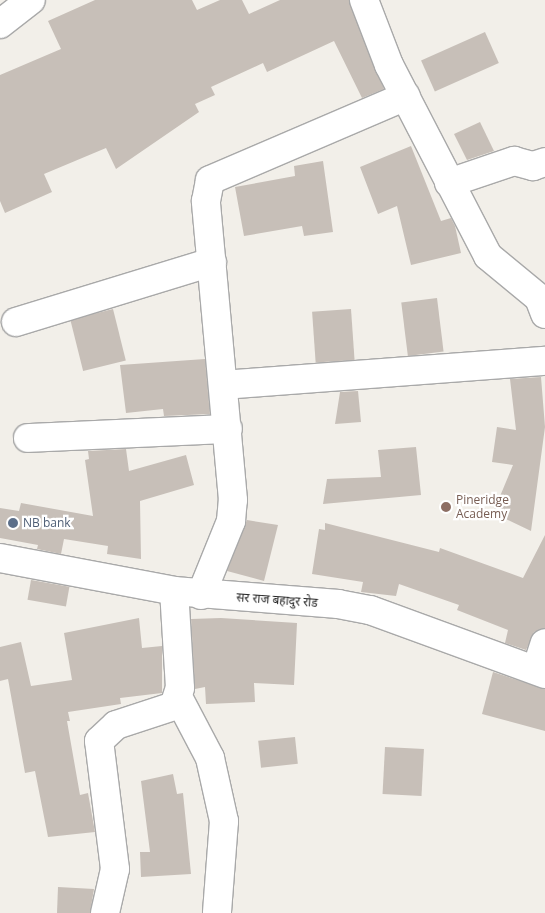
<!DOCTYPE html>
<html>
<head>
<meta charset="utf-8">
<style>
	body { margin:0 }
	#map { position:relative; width:545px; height:913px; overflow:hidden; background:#f2efe9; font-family:"Open Sans","Noto Sans Devanagari",sans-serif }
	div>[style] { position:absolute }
	.building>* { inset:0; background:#c7bfb8; transform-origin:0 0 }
	.roads { filter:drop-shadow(1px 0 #a9a9a9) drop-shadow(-1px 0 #a9a9a9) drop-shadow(0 1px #a9a9a9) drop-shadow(0 -1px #a9a9a9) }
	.minor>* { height:28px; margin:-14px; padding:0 14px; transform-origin:14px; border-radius:14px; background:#fff }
	.dots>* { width:14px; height:14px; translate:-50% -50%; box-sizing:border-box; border:2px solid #fff; border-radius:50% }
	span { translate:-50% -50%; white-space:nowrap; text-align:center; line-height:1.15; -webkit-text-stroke:4.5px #fff; paint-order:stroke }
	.education-label { font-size:12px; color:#785e54 }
	.left { translate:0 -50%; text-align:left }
	.service-label { font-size:12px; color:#4e5e75 }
	.street-label { font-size:12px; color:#222 }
</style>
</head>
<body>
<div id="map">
	<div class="building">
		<i style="clip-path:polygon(95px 0,192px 0,197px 10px,220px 0,242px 0,249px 14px,280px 0,349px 0,384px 89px,362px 98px,334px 41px,267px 72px,263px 63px,211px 87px,215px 95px,195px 104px,199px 112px,116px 169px,106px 148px,44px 174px,52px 192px,5px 213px,0 201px,0 75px,61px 49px,48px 21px)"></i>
		<i style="left:485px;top:32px;width:34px;height:70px;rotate:66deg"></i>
		<i style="clip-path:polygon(480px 122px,494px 151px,467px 160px,454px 134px)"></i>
		<i style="clip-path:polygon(411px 146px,441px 221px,451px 218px,455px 226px,461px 253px,411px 265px,397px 206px,378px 214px,360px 167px)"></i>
		<i style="clip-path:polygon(323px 161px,333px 232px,304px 236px,302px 226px,244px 236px,235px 187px,295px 176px,294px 166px)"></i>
		<i style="left:437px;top:298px;width:54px;height:36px;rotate:83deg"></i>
		<i style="left:113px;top:309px;width:53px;height:44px;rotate:76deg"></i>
		<i style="left:351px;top:309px;width:51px;height:39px;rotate:86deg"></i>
		<i style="clip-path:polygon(205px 359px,210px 414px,164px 416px,163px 409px,126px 413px,120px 365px)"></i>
		<i style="clip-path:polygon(541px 377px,545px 427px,531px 531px,493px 513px,513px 465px,492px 462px,497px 427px,516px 430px,510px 379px)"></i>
		<i style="clip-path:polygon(358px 391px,361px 422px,335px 424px,340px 392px)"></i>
		<i style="clip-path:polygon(416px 447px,421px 495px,323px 504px,327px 479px,381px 477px,378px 450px)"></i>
		<i style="clip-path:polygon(126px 449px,129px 471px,186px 455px,194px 485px,140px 501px,141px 559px,107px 554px,108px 546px,64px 539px,61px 554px,37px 549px,38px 545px,0 538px,0 508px,19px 511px,21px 503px,93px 516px,85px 460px,89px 459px,88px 451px)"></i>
		<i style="clip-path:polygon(247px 520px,278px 525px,264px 581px,227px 571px)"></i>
		<i style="clip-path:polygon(325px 523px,439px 552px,440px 548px,523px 578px,545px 535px,545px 628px,534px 632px,526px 650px,505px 643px,508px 630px,457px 610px,459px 605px,399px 584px,396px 596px,361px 592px,363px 582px,312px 574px,319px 529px,325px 530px)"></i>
		<i style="left:31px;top:580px;width:39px;height:20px;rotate:10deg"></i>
		<i style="clip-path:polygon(139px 618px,142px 648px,162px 646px,162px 693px,120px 698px,121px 704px,68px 712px,70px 721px,67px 721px,80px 795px,88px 793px,95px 832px,48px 837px,35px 771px,25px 773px,8px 679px,0 681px,0 647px,21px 642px,31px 686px,72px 680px,64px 633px)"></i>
		<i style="clip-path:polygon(221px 618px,297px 623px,294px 685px,254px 683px,255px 702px,206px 704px,205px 687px,195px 689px,191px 619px)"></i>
		<i style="clip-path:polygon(493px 672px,545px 689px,545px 731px,482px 714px)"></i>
		<i style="left:295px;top:737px;width:27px;height:37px;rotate:84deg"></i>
		<i style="left:385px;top:747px;width:39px;height:47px;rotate:3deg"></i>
		<i style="clip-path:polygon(173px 774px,177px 794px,183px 793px,191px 874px,141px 877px,140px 852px,150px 852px,141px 781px)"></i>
		<i style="clip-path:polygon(58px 887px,94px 889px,90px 913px,57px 913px)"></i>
	</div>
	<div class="roads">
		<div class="minor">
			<i style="left:364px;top:0;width:70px;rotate:69deg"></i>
			<i style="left:389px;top:65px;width:215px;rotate:62.6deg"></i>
			<i style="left:488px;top:256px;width:66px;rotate:39.5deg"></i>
			<i style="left:539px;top:298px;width:17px;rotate:69deg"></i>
			<i style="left:0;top:24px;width:39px;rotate:-38deg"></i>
			<i style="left:449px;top:183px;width:69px;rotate:-18.7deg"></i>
			<i style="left:514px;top:161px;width:20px;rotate:15deg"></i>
			<i style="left:533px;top:166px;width:13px;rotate:-18deg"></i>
			<i style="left:16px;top:322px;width:205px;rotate:-17deg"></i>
			<i style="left:223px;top:385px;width:323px;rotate:-4.3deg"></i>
			<i style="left:28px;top:438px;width:200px;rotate:-2.6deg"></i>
			<i style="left:0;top:558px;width:177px;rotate:10.7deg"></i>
			<i style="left:174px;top:591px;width:165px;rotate:4.5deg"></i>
			<i style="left:338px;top:604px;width:33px;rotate:11deg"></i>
			<i style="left:370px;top:610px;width:186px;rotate:20.1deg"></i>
			<i style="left:201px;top:595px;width:80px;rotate:-67.9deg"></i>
			<i style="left:231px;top:521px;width:21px;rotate:-85deg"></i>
			<i style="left:233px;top:500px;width:300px;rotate:-95.2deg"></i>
			<i style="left:206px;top:201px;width:21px;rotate:-79deg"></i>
			<i style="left:210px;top:180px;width:213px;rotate:-23.2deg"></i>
			<i style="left:536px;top:670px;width:28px;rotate:-72deg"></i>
			<i style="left:178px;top:697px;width:69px;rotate:62.3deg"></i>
			<i style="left:210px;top:758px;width:65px;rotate:77.5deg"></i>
			<i style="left:224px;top:821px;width:92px;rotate:94.4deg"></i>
			<i style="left:105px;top:913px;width:45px;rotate:-77.2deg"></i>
			<i style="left:115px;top:869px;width:129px;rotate:-97.1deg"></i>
			<i style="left:99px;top:741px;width:23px;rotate:-43deg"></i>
			<i style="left:116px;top:725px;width:61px;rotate:-18.1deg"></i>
			<i style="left:174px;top:706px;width:19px;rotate:-72deg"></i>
			<i style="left:180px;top:688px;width:97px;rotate:-93.5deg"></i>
		</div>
	</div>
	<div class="dots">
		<i style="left:446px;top:507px;background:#8d6e63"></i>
		<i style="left:13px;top:523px;background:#5c6f8a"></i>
	</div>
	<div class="education-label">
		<span class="left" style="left:456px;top:507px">Pineridge<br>Academy</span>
	</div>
	<div class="service-label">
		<span class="left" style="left:23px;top:523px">NB bank</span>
	</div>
	<div class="street-label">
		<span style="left:277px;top:600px;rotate:4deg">सर राज बहादुर रोड</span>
	</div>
</div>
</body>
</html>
